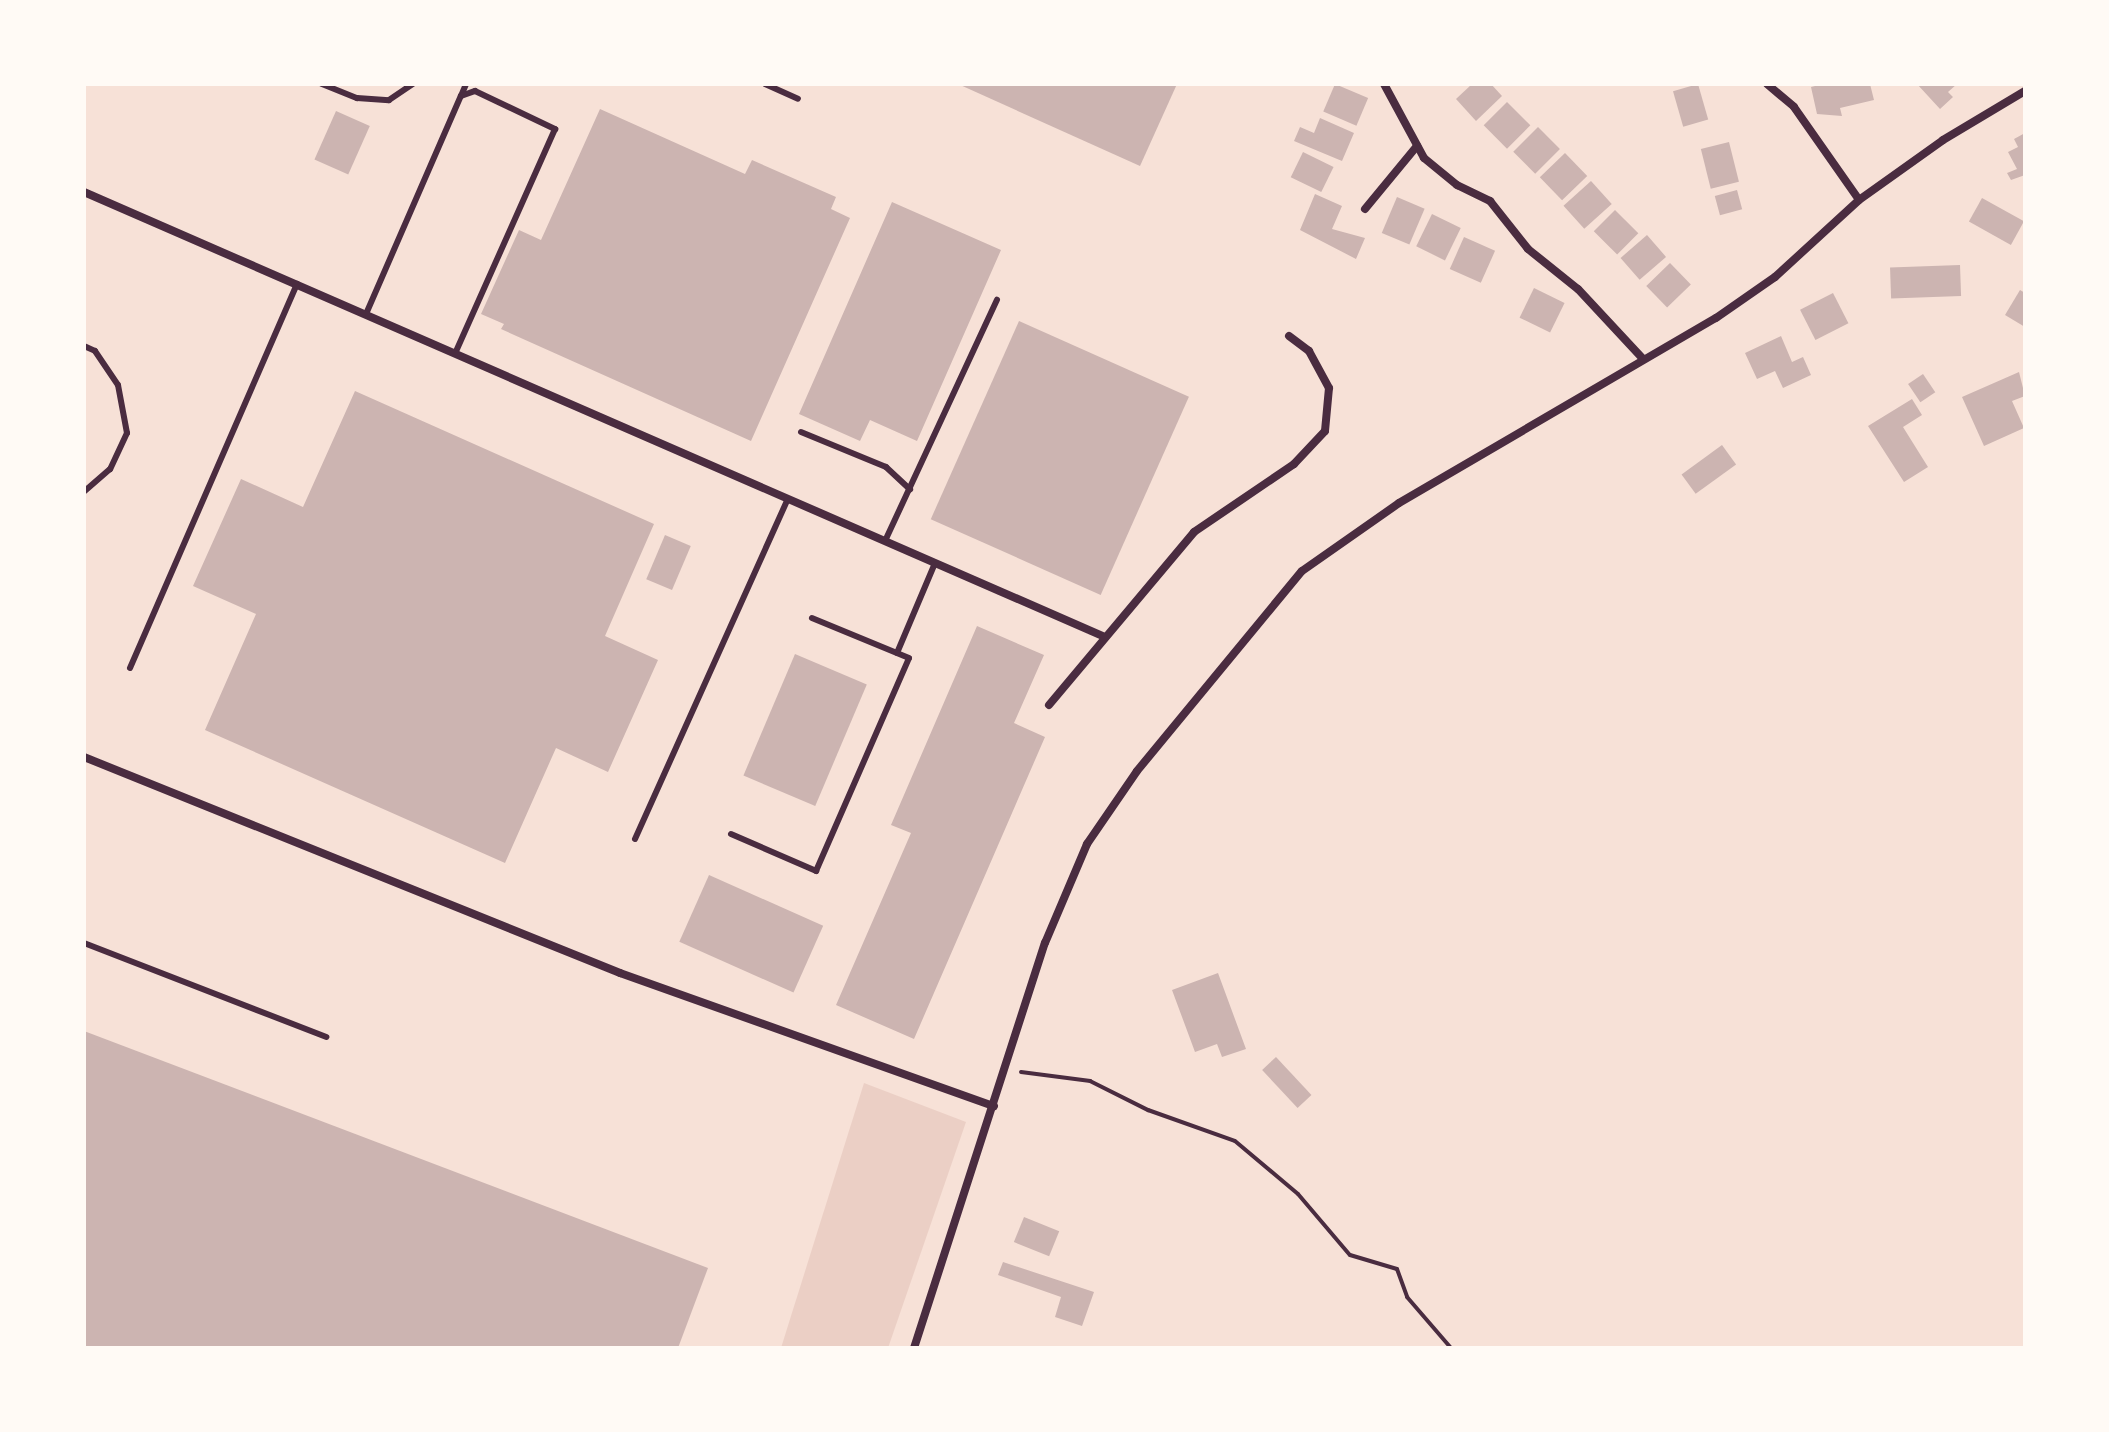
<!DOCTYPE html>
<html>
<head>
<meta charset="utf-8">
<style>
	body { margin:0 }
	#map { position:relative; width:2109px; height:1432px; overflow:hidden; background:#f7e1d7; font-family:"Archivo Narrow",sans-serif }
	div>[style] { position:absolute }
	.green>* { inset:0; background:#ebcfc5 }
	.building>* { inset:0; background:#ccb4b1; transform-origin:0 0 }
	.path>* { height:4px; margin:-2px; padding:0 2px; transform-origin:2px; border-radius:2px; background:#4a2c40 }
	.service>* { height:6px; margin:-3px; padding:0 3px; transform-origin:3px; border-radius:3px; background:#4a2c40 }
	.minor>* { height:8px; margin:-4px; padding:0 4px; transform-origin:4px; border-radius:4px; background:#4a2c40 }
	span { translate:-50% -50%; white-space:nowrap; text-align:center; line-height:1.15; -webkit-text-stroke:7px #fffaf5; paint-order:stroke }
	.frame { position:absolute; inset:0; border:86px solid #fffaf5; pointer-events:none }
</style>
</head>
<body>
<div id="map">
	<div class="green">
		<i style="clip-path:polygon(864px 1083px,966px 1122px,888px 1348px,781px 1348px)"></i>
	</div>
	<div class="building">
		<i style="clip-path:polygon(958px 84px,1177px 84px,1140px 166px)"></i>
		<i style="left:1335px;top:84px;width:36px;height:30px;rotate:23deg"></i>
		<i style="clip-path:polygon(1472px 84px,1491px 84px,1502px 96px,1476px 121px,1456px 99px)"></i>
		<i style="left:1698px;top:84px;width:37px;height:26px;rotate:74deg"></i>
		<i style="clip-path:polygon(1823px 84px,1870px 84px,1874px 100px,1840px 108px,1842px 116px,1817px 114px,1811px 87px)"></i>
		<i style="clip-path:polygon(1917px 84px,1957px 84px,1948px 92px,1953px 97px,1940px 109px)"></i>
		<i style="left:1507px;top:102px;width:33px;height:33px;rotate:45deg"></i>
		<i style="clip-path:polygon(600px 109px,745px 174px,752px 160px,836px 197px,831px 209px,850px 218px,751px 441px,501px 329px,504px 324px,481px 314px,519px 230px,541px 240px)"></i>
		<i style="left:336px;top:111px;width:37px;height:53px;rotate:24deg"></i>
		<i style="clip-path:polygon(1320px 118px,1354px 133px,1342px 161px,1294px 141px,1300px 127px,1314px 133px)"></i>
		<i style="left:1538px;top:127px;width:31px;height:35px;rotate:45deg"></i>
		<i style="clip-path:polygon(2025px 133px,2025px 175px,2011px 180px,2007px 173px,2017px 169px,2008px 152px,2018px 147px,2014px 139px)"></i>
		<i style="left:1729px;top:142px;width:41px;height:29px;rotate:76deg"></i>
		<i style="left:1303px;top:152px;width:34px;height:28px;rotate:26deg"></i>
		<i style="left:1565px;top:153px;width:32px;height:35px;rotate:46deg"></i>
		<i style="left:1591px;top:181px;width:31px;height:37px;rotate:48deg"></i>
		<i style="left:1737px;top:190px;width:20px;height:23px;rotate:75deg"></i>
		<i style="clip-path:polygon(1315px 194px,1342px 206px,1332px 229px,1365px 238px,1356px 259px,1300px 230px)"></i>
		<i style="left:1397px;top:197px;width:30px;height:39px;rotate:23deg"></i>
		<i style="left:1982px;top:198px;width:48px;height:27px;rotate:29deg"></i>
		<i style="clip-path:polygon(892px 202px,1001px 250px,917px 441px,870px 420px,860px 441px,799px 414px)"></i>
		<i style="left:1615px;top:210px;width:33px;height:30px;rotate:45deg"></i>
		<i style="left:1432px;top:214px;width:32px;height:36px;rotate:26deg"></i>
		<i style="left:1647px;top:235px;width:29px;height:35px;rotate:49deg"></i>
		<i style="left:1464px;top:237px;width:34px;height:35px;rotate:24deg"></i>
		<i style="left:1670px;top:263px;width:30px;height:33px;rotate:46deg"></i>
		<i style="left:1960px;top:265px;width:31px;height:70px;rotate:88deg"></i>
		<i style="left:1534px;top:288px;width:34px;height:33px;rotate:26deg"></i>
		<i style="clip-path:polygon(2020px 290px,2025px 293px,2025px 327px,2005px 315px)"></i>
		<i style="left:1833px;top:293px;width:34px;height:37px;rotate:63deg"></i>
		<i style="left:1019px;top:321px;width:186px;height:217px;rotate:24deg"></i>
		<i style="clip-path:polygon(1781px 336px,1792px 362px,1803px 357px,1811px 375px,1783px 388px,1775px 371px,1757px 379px,1745px 353px)"></i>
		<i style="clip-path:polygon(2019px 372px,2025px 396px,2012px 401px,2024px 428px,1984px 446px,1962px 397px)"></i>
		<i style="left:1923px;top:374px;width:22px;height:18px;rotate:56deg"></i>
		<i style="clip-path:polygon(355px 391px,654px 524px,605px 636px,658px 660px,608px 772px,556px 748px,505px 863px,205px 730px,256px 614px,193px 586px,241px 479px,303px 507px)"></i>
		<i style="clip-path:polygon(1912px 399px,1922px 415px,1903px 427px,1928px 467px,1904px 482px,1868px 426px)"></i>
		<i style="left:1722px;top:445px;width:24px;height:50px;rotate:54deg"></i>
		<i style="left:665px;top:535px;width:28px;height:48px;rotate:23deg"></i>
		<i style="clip-path:polygon(977px 626px,1044px 655px,1014px 723px,1045px 737px,914px 1039px,836px 1005px,911px 833px,891px 825px)"></i>
		<i style="left:795px;top:654px;width:78px;height:132px;rotate:23deg"></i>
		<i style="left:709px;top:875px;width:125px;height:73px;rotate:24deg"></i>
		<i style="clip-path:polygon(1218px 973px,1246px 1049px,1222px 1057px,1217px 1044px,1195px 1052px,1172px 990px)"></i>
		<i style="clip-path:polygon(84px 1031px,708px 1268px,678px 1348px,84px 1348px)"></i>
		<i style="left:1276px;top:1057px;width:52px;height:19px;rotate:47deg"></i>
		<i style="left:1024px;top:1217px;width:38px;height:27px;rotate:22deg"></i>
		<i style="clip-path:polygon(1003px 1262px,1094px 1292px,1082px 1326px,1055px 1317px,1061px 1297px,998px 1275px)"></i>
	</div>
	<div class="path">
		<i style="left:1021px;top:1072px;width:70px;rotate:7.4deg"></i>
		<i style="left:1090px;top:1081px;width:65px;rotate:26.6deg"></i>
		<i style="left:1148px;top:1110px;width:92px;rotate:19.6deg"></i>
		<i style="left:1235px;top:1141px;width:82px;rotate:40.1deg"></i>
		<i style="left:1298px;top:1194px;width:80px;rotate:49.6deg"></i>
		<i style="left:1350px;top:1255px;width:49px;rotate:16.6deg"></i>
		<i style="left:1397px;top:1269px;width:30px;rotate:70deg"></i>
		<i style="left:1407px;top:1297px;width:67px;rotate:49.2deg"></i>
	</div>
	<div class="service">
		<i style="left:322px;top:84px;width:38px;rotate:22deg"></i>
		<i style="left:357px;top:98px;width:32px;rotate:4deg"></i>
		<i style="left:389px;top:100px;width:29px;rotate:-34deg"></i>
		<i style="left:765px;top:84px;width:36px;rotate:24deg"></i>
		<i style="left:461px;top:96px;width:13px;rotate:-67deg"></i>
		<i style="left:366px;top:314px;width:238px;rotate:-66.5deg"></i>
		<i style="left:461px;top:96px;width:15px;rotate:-20deg"></i>
		<i style="left:475px;top:91px;width:89px;rotate:25.4deg"></i>
		<i style="left:555px;top:129px;width:246px;rotate:114deg"></i>
		<i style="left:84px;top:346px;width:12px;rotate:24deg"></i>
		<i style="left:95px;top:351px;width:41px;rotate:55.9deg"></i>
		<i style="left:118px;top:385px;width:49px;rotate:79.4deg"></i>
		<i style="left:127px;top:433px;width:40px;rotate:115deg"></i>
		<i style="left:110px;top:469px;width:35px;rotate:139deg"></i>
		<i style="left:801px;top:432px;width:92px;rotate:22.4deg"></i>
		<i style="left:886px;top:467px;width:33px;rotate:43deg"></i>
		<i style="left:885px;top:541px;width:266px;rotate:-65.1deg"></i>
		<i style="left:897px;top:653px;width:98px;rotate:-67.1deg"></i>
		<i style="left:130px;top:668px;width:419px;rotate:-66.5deg"></i>
		<i style="left:731px;top:834px;width:93px;rotate:23.5deg"></i>
		<i style="left:816px;top:871px;width:232px;rotate:-66.4deg"></i>
		<i style="left:909px;top:658px;width:105px;rotate:-157.6deg"></i>
		<i style="left:635px;top:839px;width:373px;rotate:-65.8deg"></i>
		<i style="left:84px;top:943px;width:260px;rotate:21.2deg"></i>
	</div>
	<div class="minor">
		<i style="left:1384px;top:84px;width:84px;rotate:61.6deg"></i>
		<i style="left:1424px;top:158px;width:43px;rotate:39.3deg"></i>
		<i style="left:1457px;top:185px;width:37px;rotate:26deg"></i>
		<i style="left:1490px;top:201px;width:61px;rotate:51.6deg"></i>
		<i style="left:1528px;top:249px;width:64px;rotate:38.7deg"></i>
		<i style="left:1578px;top:289px;width:96px;rotate:47.1deg"></i>
		<i style="left:1767px;top:84px;width:35px;rotate:40deg"></i>
		<i style="left:1794px;top:107px;width:113px;rotate:55deg"></i>
		<i style="left:84px;top:192px;width:1114px;rotate:23.55deg"></i>
		<i style="left:1365px;top:209px;width:82px;rotate:-50.5deg"></i>
		<i style="left:1049px;top:705px;width:226px;rotate:-50deg"></i>
		<i style="left:1194px;top:532px;width:121px;rotate:-34.2deg"></i>
		<i style="left:1294px;top:464px;width:45px;rotate:-46.8deg"></i>
		<i style="left:1325px;top:431px;width:43px;rotate:-84.7deg"></i>
		<i style="left:1329px;top:388px;width:42px;rotate:-118.4deg"></i>
		<i style="left:1309px;top:351px;width:25px;rotate:-143deg"></i>
		<i style="left:84px;top:757px;width:578px;rotate:21.95deg"></i>
		<i style="left:620px;top:973px;width:397px;rotate:19.6deg"></i>
		<i style="left:914px;top:1348px;width:426px;rotate:-72.1deg"></i>
		<i style="left:1045px;top:943px;width:108px;rotate:-67deg"></i>
		<i style="left:1087px;top:844px;width:88px;rotate:-55.6deg"></i>
		<i style="left:1137px;top:771px;width:259px;rotate:-50.5deg"></i>
		<i style="left:1302px;top:571px;width:118px;rotate:-35deg"></i>
		<i style="left:1399px;top:503px;width:367px;rotate:-30.3deg"></i>
		<i style="left:1716px;top:318px;width:72px;rotate:-34.8deg"></i>
		<i style="left:1775px;top:277px;width:114px;rotate:-42.5deg"></i>
		<i style="left:1859px;top:200px;width:103px;rotate:-35.5deg"></i>
		<i style="left:1943px;top:140px;width:96px;rotate:-30.9deg"></i>
	</div>
	<div class="frame"></div>
</div>
</body>
</html>
